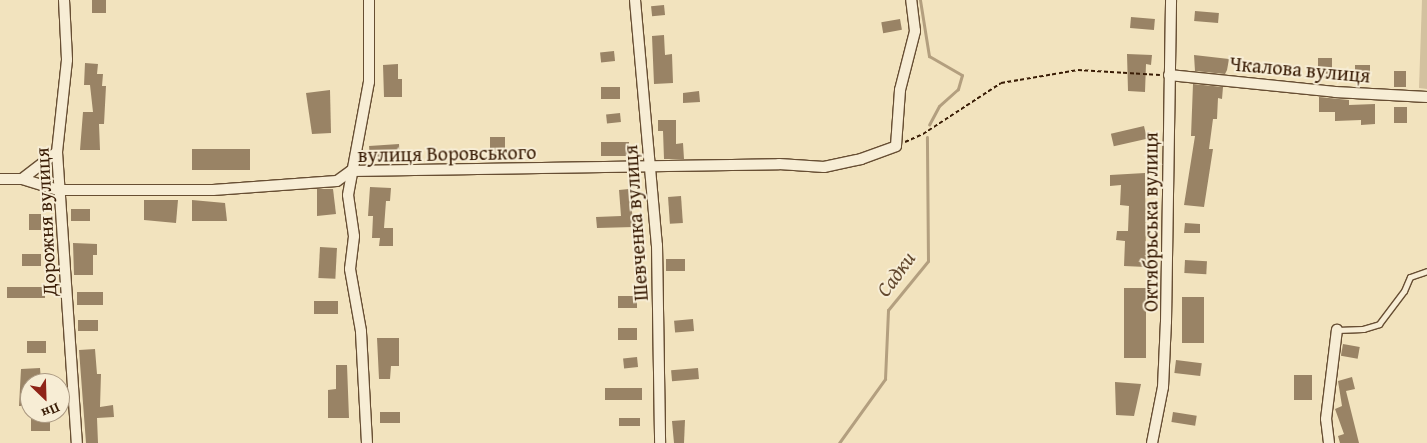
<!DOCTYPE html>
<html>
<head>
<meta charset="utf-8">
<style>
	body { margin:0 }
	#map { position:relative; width:1427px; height:443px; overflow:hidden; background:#f2e3be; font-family:"Gentium Book Plus",serif }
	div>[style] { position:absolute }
	.green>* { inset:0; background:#d3c19f }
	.stream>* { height:3px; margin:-1.5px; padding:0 1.5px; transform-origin:1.5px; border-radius:1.5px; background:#b39f7f }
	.building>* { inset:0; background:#998365; transform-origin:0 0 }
	.path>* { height:2px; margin-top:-1px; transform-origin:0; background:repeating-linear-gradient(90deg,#391c05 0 4px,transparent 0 6.5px) }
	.roads { filter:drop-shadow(1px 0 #674e33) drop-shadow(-1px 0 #674e33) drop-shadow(0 1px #674e33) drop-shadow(0 -1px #674e33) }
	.service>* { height:5px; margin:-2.5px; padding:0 2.5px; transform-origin:2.5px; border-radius:2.5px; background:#f7edd5 }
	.minor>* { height:10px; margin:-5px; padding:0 5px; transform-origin:5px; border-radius:5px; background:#f7edd5 }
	span { translate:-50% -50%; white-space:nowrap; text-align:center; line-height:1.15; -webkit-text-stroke:4px #f7edd5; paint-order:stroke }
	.street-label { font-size:20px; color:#391c05 }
	.water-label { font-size:21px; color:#644a30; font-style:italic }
	.north { position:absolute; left:20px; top:373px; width:50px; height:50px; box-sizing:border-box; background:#f7edd5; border:1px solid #ab9982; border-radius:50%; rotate:156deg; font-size:14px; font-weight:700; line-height:20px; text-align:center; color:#391c05 }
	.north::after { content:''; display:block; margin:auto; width:18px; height:22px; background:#8f2418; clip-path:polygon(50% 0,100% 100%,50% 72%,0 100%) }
</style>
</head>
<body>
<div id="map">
	<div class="green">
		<i style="clip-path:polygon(1422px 0,1427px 0,1427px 89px,1419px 88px)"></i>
	</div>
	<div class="stream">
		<i style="left:920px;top:0;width:57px;rotate:80.9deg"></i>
		<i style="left:929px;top:56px;width:38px;rotate:30deg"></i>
		<i style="left:962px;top:75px;width:15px;rotate:106deg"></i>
		<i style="left:958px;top:89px;width:25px;rotate:138deg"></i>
		<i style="left:939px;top:106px;width:21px;rotate:118deg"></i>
		<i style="left:839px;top:443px;width:79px;rotate:-54.3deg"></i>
		<i style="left:885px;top:379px;width:69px;rotate:-87.5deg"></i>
		<i style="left:888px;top:310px;width:63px;rotate:-50.8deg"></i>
		<i style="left:928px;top:261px;width:124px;rotate:-90.5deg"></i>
	</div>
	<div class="building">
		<i style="left:92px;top:0;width:14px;height:13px"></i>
		<i style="left:664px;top:5px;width:10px;height:13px;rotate:84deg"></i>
		<i style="left:1195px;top:11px;width:24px;height:10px;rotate:5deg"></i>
		<i style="left:1131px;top:17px;width:24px;height:11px;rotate:5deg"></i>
		<i style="left:900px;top:19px;width:11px;height:19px;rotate:80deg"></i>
		<i style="clip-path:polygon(664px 35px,665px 55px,672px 54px,673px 83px,654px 84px,652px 36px)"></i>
		<i style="left:614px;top:51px;width:10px;height:14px;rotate:84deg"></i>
		<i style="clip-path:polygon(1127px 54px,1152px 55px,1151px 65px,1146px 64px,1145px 92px,1128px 91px)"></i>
		<i style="clip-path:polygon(1194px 55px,1229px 59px,1227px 70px,1225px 74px,1195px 71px)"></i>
		<i style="left:1318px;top:58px;width:14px;height:20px"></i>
		<i style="clip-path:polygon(85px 63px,98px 64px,97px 74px,103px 74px,102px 86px,106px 86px,104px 124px,99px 124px,100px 150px,80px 150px,83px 112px,93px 112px,90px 85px,84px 85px)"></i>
		<i style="clip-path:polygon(398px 64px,398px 79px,402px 79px,402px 97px,384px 97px,383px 65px)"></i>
		<i style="left:1355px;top:65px;width:15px;height:15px"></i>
		<i style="left:1394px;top:71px;width:12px;height:16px"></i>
		<i style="clip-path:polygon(1193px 84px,1223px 87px,1222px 99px,1218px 98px,1217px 119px,1213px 119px,1209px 149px,1213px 149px,1204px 207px,1184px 205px,1195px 136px,1191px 136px)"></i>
		<i style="left:601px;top:87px;width:19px;height:12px"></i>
		<i style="clip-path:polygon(330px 90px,331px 133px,312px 134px,306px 93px)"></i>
		<i style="clip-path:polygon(699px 91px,700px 102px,683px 103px,683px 93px)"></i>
		<i style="clip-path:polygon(1319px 97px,1349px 100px,1349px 105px,1375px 104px,1375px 124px,1361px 125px,1361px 120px,1335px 121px,1335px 112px,1319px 112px)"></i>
		<i style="left:1407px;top:107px;width:16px;height:13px;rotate:90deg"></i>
		<i style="left:620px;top:113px;width:9px;height:14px;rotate:84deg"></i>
		<i style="clip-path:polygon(658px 120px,676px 120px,676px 144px,683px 143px,684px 159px,664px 159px,663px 131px,658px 131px)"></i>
		<i style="left:1144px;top:126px;width:13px;height:34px;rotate:77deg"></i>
		<i style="left:490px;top:137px;width:15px;height:20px"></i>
		<i style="left:629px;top:142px;width:14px;height:28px;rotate:90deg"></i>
		<i style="left:399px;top:144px;width:14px;height:30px;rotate:86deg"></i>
		<i style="left:250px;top:149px;width:21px;height:58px;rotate:90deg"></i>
		<i style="clip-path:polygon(1145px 173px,1146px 267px,1124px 266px,1125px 241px,1116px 240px,1117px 231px,1128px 231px,1129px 206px,1120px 205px,1121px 185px,1110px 186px,1110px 175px)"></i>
		<i style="clip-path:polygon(370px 187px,391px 188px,390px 201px,386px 201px,384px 228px,393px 228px,393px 246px,379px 246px,380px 238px,372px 238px,373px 216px,368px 216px)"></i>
		<i style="clip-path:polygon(317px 189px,333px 189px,336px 214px,317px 216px)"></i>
		<i style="clip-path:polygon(629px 189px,634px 227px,597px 228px,596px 217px,621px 216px,619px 190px)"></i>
		<i style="left:681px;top:196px;width:27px;height:13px;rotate:86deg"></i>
		<i style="clip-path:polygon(144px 200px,178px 200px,176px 223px,144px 220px)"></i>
		<i style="clip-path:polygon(192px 200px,225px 203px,227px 221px,192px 221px)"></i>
		<i style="left:90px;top:209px;width:12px;height:19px;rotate:90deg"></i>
		<i style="left:29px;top:214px;width:12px;height:16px"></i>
		<i style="clip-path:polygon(1185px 223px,1200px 224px,1200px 233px,1184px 233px)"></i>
		<i style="clip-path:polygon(73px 243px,97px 244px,97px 255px,93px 255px,93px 275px,74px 275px)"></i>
		<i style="left:320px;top:247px;width:17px;height:31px;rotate:3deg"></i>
		<i style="left:22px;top:254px;width:19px;height:12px"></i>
		<i style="left:666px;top:259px;width:19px;height:12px"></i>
		<i style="left:1185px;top:260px;width:22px;height:13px;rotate:3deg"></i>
		<i style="left:45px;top:287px;width:11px;height:38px;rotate:90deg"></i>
		<i style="left:1124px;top:288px;width:22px;height:70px"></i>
		<i style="left:77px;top:292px;width:26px;height:13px"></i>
		<i style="left:637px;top:296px;width:12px;height:19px;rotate:90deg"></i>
		<i style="left:1182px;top:297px;width:22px;height:46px"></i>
		<i style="left:338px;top:301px;width:13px;height:24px;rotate:90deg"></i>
		<i style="left:693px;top:319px;width:12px;height:19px;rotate:85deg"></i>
		<i style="left:78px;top:320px;width:20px;height:11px"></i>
		<i style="left:618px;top:328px;width:19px;height:12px"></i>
		<i style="clip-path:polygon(377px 338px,399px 338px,399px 366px,391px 366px,390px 379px,379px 379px)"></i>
		<i style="left:27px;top:341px;width:19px;height:12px"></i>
		<i style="left:1343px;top:344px;width:17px;height:12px;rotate:10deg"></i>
		<i style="clip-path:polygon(95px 349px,97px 374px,101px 374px,100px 407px,113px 405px,114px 417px,97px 418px,98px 443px,86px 443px,79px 350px)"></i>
		<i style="left:637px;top:357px;width:10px;height:14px;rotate:84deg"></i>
		<i style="left:1176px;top:360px;width:26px;height:13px;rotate:7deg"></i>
		<i style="clip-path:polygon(336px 365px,347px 365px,349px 418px,328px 418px,328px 390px,336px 389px)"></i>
		<i style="clip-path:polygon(40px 368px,41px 380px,30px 380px,30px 406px,19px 406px,21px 369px)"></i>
		<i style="left:698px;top:368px;width:11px;height:27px;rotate:85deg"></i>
		<i style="left:1294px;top:375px;width:18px;height:25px"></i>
		<i style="clip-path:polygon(1352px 377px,1355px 389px,1346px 391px,1359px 443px,1340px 443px,1338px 436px,1344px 434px,1335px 409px,1342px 406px,1338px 381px)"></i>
		<i style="clip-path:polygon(1115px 382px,1141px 384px,1134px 416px,1116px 415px)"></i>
		<i style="left:642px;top:388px;width:12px;height:37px;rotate:90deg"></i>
		<i style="left:400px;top:412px;width:11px;height:20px;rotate:90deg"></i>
		<i style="left:1173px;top:412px;width:24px;height:10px;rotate:9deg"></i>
		<i style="left:619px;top:418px;width:21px;height:8px"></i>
		<i style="left:50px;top:419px;width:12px;height:19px;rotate:90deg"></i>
		<i style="clip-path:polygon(685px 420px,684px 443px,674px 443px,672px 421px)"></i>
	</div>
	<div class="path">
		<i style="left:905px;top:142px;width:20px;rotate:-24deg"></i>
		<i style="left:923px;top:134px;width:93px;rotate:-33.2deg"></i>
		<i style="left:1001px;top:83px;width:78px;rotate:-9.6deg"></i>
		<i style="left:1078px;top:70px;width:82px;rotate:3.5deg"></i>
	</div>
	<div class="roads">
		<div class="service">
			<i style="left:1337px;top:330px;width:26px;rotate:-2deg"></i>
			<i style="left:1363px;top:329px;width:17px;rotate:-17deg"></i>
			<i style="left:1379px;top:324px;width:41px;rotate:-52.9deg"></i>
			<i style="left:1404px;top:291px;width:15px;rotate:-67deg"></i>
			<i style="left:1410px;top:277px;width:18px;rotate:-19deg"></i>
		</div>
		<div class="minor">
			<i style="left:64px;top:0;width:60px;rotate:87.1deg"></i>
			<i style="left:67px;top:60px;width:93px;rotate:96.2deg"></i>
			<i style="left:57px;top:152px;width:292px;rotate:86.1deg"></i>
			<i style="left:635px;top:0;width:246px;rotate:84.9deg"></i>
			<i style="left:657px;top:245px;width:198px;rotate:89.1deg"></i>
			<i style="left:1169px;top:75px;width:167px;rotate:5.8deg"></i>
			<i style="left:1335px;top:92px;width:92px;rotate:3.1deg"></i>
			<i style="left:0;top:179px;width:22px"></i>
			<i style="left:22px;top:179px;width:39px;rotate:17deg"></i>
			<i style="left:59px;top:190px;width:154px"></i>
			<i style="left:213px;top:190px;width:124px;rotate:-4.2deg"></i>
			<i style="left:337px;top:181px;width:17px;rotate:-36deg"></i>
			<i style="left:351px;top:171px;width:428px;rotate:-0.9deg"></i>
			<i style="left:779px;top:164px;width:45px;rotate:3.8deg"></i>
			<i style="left:824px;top:167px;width:38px;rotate:-12deg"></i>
			<i style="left:861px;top:159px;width:37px;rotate:-20deg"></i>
			<i style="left:896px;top:146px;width:56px;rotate:-85.9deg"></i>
			<i style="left:900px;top:90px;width:61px;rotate:-75.7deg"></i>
			<i style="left:915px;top:31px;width:31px;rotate:-97deg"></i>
			<i style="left:22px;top:179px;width:44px;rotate:-37.6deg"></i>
			<i style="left:367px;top:443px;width:112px;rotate:-93.1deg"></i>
			<i style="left:361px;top:331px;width:63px;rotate:-100.1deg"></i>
			<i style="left:350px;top:269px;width:33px;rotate:-83deg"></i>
			<i style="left:354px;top:236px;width:41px;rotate:-98.3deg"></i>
			<i style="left:348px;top:195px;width:115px;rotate:-79.5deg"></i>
			<i style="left:369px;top:82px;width:82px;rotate:-90deg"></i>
			<i style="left:1152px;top:443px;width:57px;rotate:-78.9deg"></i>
			<i style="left:1163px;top:387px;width:65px;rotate:-87.4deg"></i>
			<i style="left:1166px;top:322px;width:322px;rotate:-89.1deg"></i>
			<i style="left:1329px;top:443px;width:24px;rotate:-97deg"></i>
			<i style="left:1326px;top:419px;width:90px;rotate:-83deg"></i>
		</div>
	</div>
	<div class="street-label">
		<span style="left:1300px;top:69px;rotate:5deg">Чкалова вулиця</span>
		<span style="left:447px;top:153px;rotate:-1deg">вулиця Воровського</span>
		<span style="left:45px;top:222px;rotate:-93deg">Дорожня вулиця</span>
		<span style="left:1150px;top:222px;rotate:-90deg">Октябрьська вулиця</span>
		<span style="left:635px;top:223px;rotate:-94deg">Шевченка вулиця</span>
	</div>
	<div class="water-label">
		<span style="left:896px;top:274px;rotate:-54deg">Садки</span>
	</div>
	<div class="north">Пн</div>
</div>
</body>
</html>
